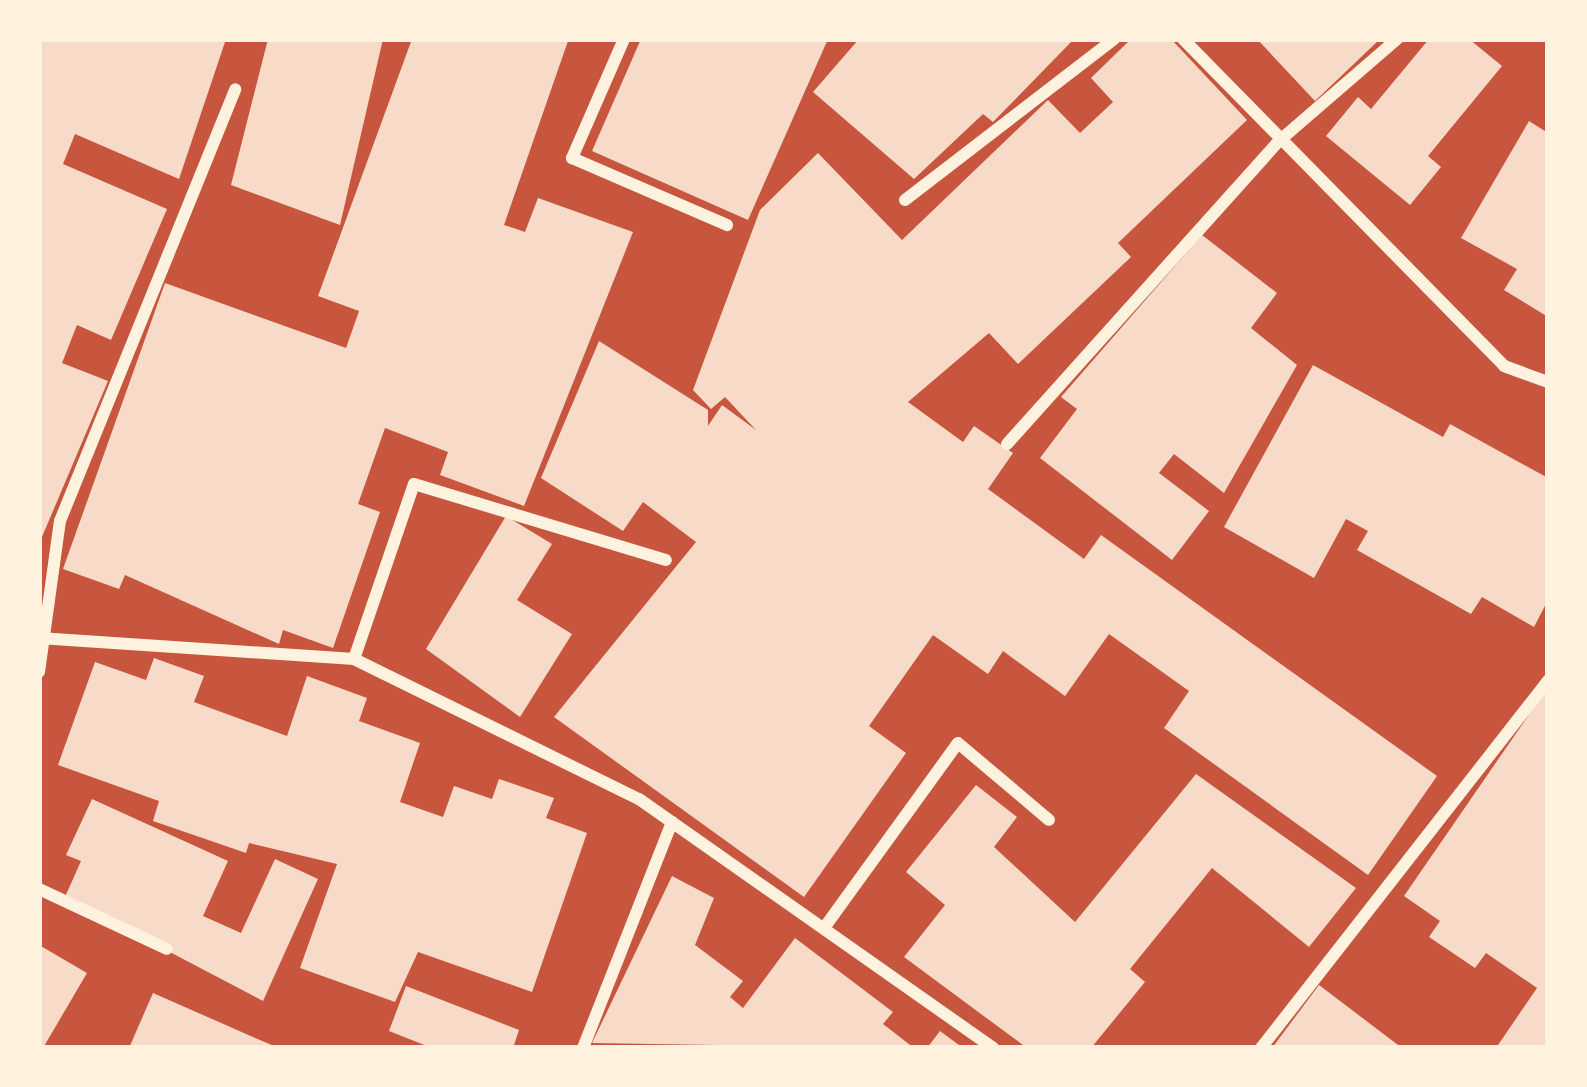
<!DOCTYPE html>
<html>
<head>
<meta charset="utf-8">
<style>
	body { margin:0 }
	#map { position:relative; width:1587px; height:1087px; overflow:hidden; background:#c8553d; font-family:"DejaVu Sans",sans-serif }
	div>[style] { position:absolute }
	.building>* { inset:0; background:#f7dbc8 }
	.minor>* { height:12px; margin:-6px; padding:0 6px; transform-origin:6px; border-radius:6px; background:#fff3e0 }
	span { translate:-50% -50%; white-space:nowrap; text-align:center; line-height:1.15; -webkit-text-stroke:9px #fff3e0; paint-order:stroke }
	.frame { position:absolute; inset:0; border:42px solid #fff3e0; pointer-events:none }
</style>
</head>
<body>
<div id="map">
	<div class="building">
		<i style="clip-path:polygon(39px 39px,226px 39px,179px 179px,75px 134px,63px 164px,167px 209px,111px 340px,77px 325px,62px 363px,108px 381px,39px 544px)"></i>
		<i style="clip-path:polygon(268px 39px,383px 39px,340px 225px,231px 185px)"></i>
		<i style="clip-path:polygon(412px 39px,568px 41px,504px 225px,525px 232px,538px 198px,633px 232px,524px 506px,440px 475px,448px 452px,385px 428px,358px 504px,380px 512px,333px 648px,283px 630px,279px 644px,125px 575px,119px 589px,63px 569px,165px 283px,346px 348px,359px 311px,318px 296px)"></i>
		<i style="clip-path:polygon(641px 39px,828px 39px,748px 220px,592px 151px)"></i>
		<i style="clip-path:polygon(859px 39px,1074px 39px,993px 122px,983px 114px,914px 179px,813px 92px)"></i>
		<i style="clip-path:polygon(1131px 39px,1171px 39px,1247px 120px,1118px 243px,1131px 257px,1018px 364px,989px 333px,908px 402px,963px 442px,974px 426px,1013px 453px,988px 489px,1084px 559px,1101px 535px,1437px 776px,1368px 875px,1164px 728px,1189px 691px,1109px 634px,1065px 696px,1003px 651px,988px 674px,933px 635px,869px 726px,906px 753px,804px 897px,554px 717px,696px 542px,643px 502px,623px 531px,541px 478px,599px 341px,708px 410px,708px 426px,722px 405px,756px 430px,725px 397px,711px 409px,693px 390px,760px 210px,818px 153px,902px 240px,1048px 100px,1080px 133px,1113px 102px,1091px 78px)"></i>
		<i style="clip-path:polygon(1257px 39px,1380px 39px,1315px 101px)"></i>
		<i style="clip-path:polygon(1429px 39px,1469px 39px,1502px 66px,1428px 156px,1441px 167px,1410px 205px,1326px 136px,1358px 97px,1371px 109px)"></i>
		<i style="clip-path:polygon(1529px 121px,1548px 133px,1548px 317px,1504px 290px,1517px 269px,1461px 238px)"></i>
		<i style="clip-path:polygon(1202px 235px,1277px 293px,1251px 328px,1297px 365px,1224px 493px,1174px 454px,1159px 473px,1209px 511px,1172px 560px,1040px 458px,1077px 409px,1061px 397px)"></i>
		<i style="clip-path:polygon(1313px 365px,1443px 437px,1450px 424px,1548px 478px,1548px 600px,1534px 627px,1482px 597px,1471px 614px,1357px 550px,1368px 531px,1346px 519px,1314px 578px,1224px 527px)"></i>
		<i style="clip-path:polygon(506px 516px,552px 544px,517px 600px,572px 634px,520px 717px,426px 649px)"></i>
		<i style="clip-path:polygon(154px 658px,204px 676px,194px 702px,287px 736px,307px 676px,367px 698px,359px 721px,420px 743px,400px 802px,443px 817px,454px 786px,492px 799px,499px 779px,554px 798px,546px 818px,587px 833px,532px 992px,418px 952px,395px 1002px,300px 968px,337px 864px,249px 843px,246px 853px,153px 821px,159px 801px,58px 765px,95px 662px,146px 680px)"></i>
		<i style="clip-path:polygon(1548px 687px,1548px 1048px,1496px 1048px,1537px 988px,1486px 953px,1475px 968px,1429px 937px,1440px 921px,1404px 896px)"></i>
		<i style="clip-path:polygon(1196px 774px,1356px 888px,1309px 947px,1212px 868px,1130px 969px,1145px 982px,1091px 1048px,1027px 1048px,904px 957px,945px 905px,906px 872px,976px 785px,1017px 817px,994px 847px,1075px 922px)"></i>
		<i style="clip-path:polygon(92px 799px,228px 861px,203px 916px,241px 933px,275px 859px,318px 879px,263px 1001px,65px 897px,81px 861px,66px 855px)"></i>
		<i style="clip-path:polygon(672px 876px,714px 898px,695px 945px,743px 981px,730px 997px,743px 1008px,795px 938px,893px 1012px,883px 1024px,914px 1048px,592px 1043px)"></i>
		<i style="clip-path:polygon(39px 945px,87px 973px,43px 1048px,39px 1048px)"></i>
		<i style="clip-path:polygon(1319px 985px,1402px 1048px,1272px 1048px)"></i>
		<i style="clip-path:polygon(406px 986px,519px 1030px,513px 1048px,432px 1048px,389px 1031px)"></i>
		<i style="clip-path:polygon(153px 993px,253px 1037px,279px 1048px,129px 1048px)"></i>
		<i style="clip-path:polygon(940px 1031px,963px 1048px,927px 1048px)"></i>
	</div>
	<div class="minor">
		<i style="left:624px;top:39px;width:130px;rotate:113.6deg"></i>
		<i style="left:572px;top:158px;width:169px;rotate:23.4deg"></i>
		<i style="left:1183px;top:39px;width:458px;rotate:45.5deg"></i>
		<i style="left:1504px;top:366px;width:47px;rotate:20deg"></i>
		<i style="left:905px;top:200px;width:264px;rotate:-37.6deg"></i>
		<i style="left:1007px;top:444px;width:407px;rotate:-48.1deg"></i>
		<i style="left:1279px;top:141px;width:156px;rotate:-40.8deg"></i>
		<i style="left:39px;top:638px;width:316px;rotate:3.8deg"></i>
		<i style="left:354px;top:659px;width:318px;rotate:26.2deg"></i>
		<i style="left:639px;top:799px;width:433px;rotate:35.1deg"></i>
		<i style="left:354px;top:659px;width:185px;rotate:-71.1deg"></i>
		<i style="left:414px;top:484px;width:263px;rotate:16.8deg"></i>
		<i style="left:39px;top:672px;width:152px;rotate:-82.1deg"></i>
		<i style="left:60px;top:521px;width:466px;rotate:-67.9deg"></i>
		<i style="left:39px;top:889px;width:141px;rotate:25.1deg"></i>
		<i style="left:824px;top:928px;width:228px;rotate:-54.1deg"></i>
		<i style="left:958px;top:743px;width:119px;rotate:40.2deg"></i>
		<i style="left:583px;top:1048px;width:243px;rotate:-68.5deg"></i>
		<i style="left:1261px;top:1048px;width:467px;rotate:-52deg"></i>
	</div>
	<div class="frame"></div>
</div>
</body>
</html>
